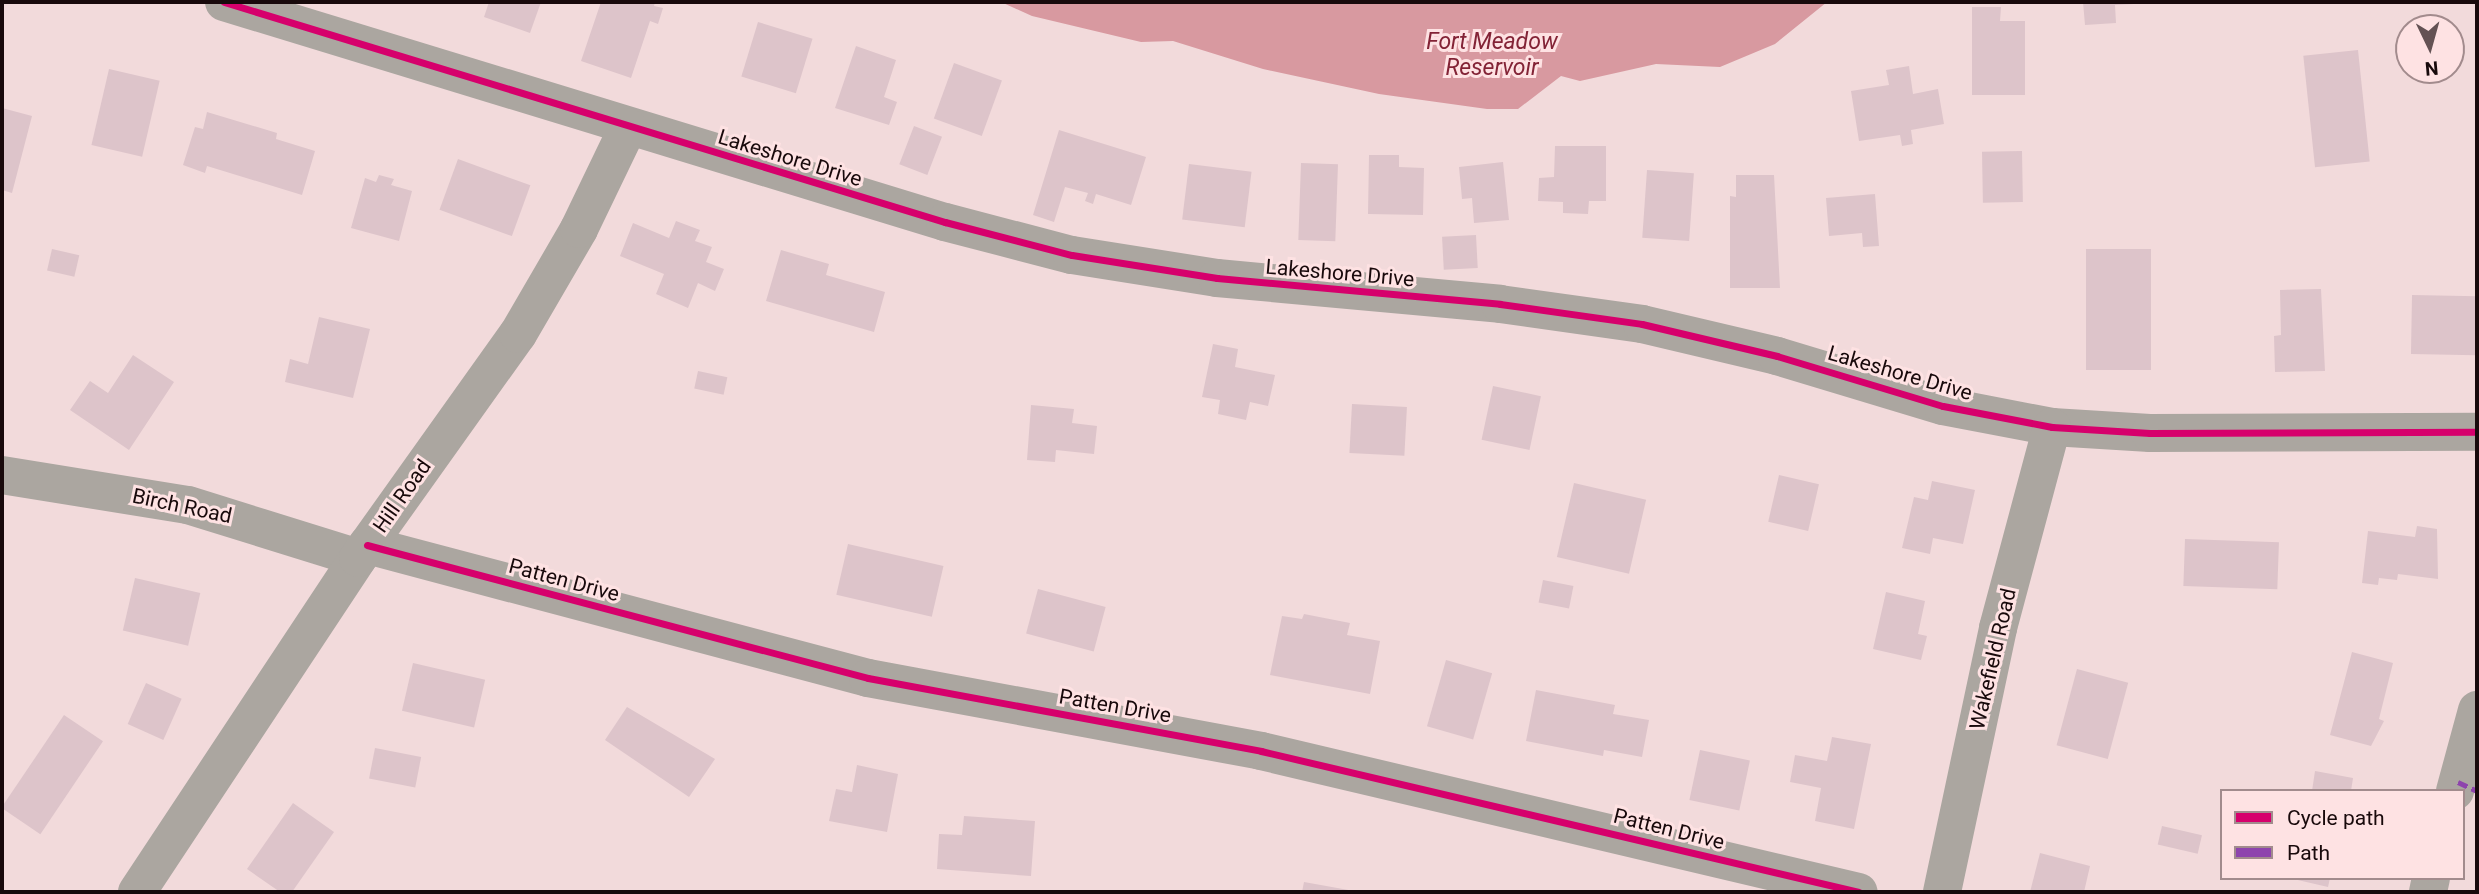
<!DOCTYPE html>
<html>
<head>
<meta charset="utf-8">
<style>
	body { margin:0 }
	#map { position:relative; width:2479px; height:894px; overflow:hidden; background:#f2dadb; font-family:Roboto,sans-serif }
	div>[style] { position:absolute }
	.water>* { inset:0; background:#d899a0 }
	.building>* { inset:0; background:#ddc4ca; transform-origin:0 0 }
	.minor>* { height:38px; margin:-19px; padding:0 19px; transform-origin:19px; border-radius:19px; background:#aba6a0 }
	.quiet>* { height:5px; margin-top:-2.5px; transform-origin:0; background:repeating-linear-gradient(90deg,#8e44ad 0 10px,transparent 0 15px) }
	.cycleway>* { height:7px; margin:-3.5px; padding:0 3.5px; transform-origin:3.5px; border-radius:3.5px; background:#d6006c }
	span { translate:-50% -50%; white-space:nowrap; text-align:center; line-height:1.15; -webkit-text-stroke:6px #fee2e3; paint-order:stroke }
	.street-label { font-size:21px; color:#18090b }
	.water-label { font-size:23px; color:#832336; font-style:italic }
	.frame { position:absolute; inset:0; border:4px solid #18090b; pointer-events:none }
	.legend { position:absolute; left:2220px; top:789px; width:245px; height:91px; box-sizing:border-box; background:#fee2e3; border:2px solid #a28b8d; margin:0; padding:9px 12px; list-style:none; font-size:21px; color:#18090b }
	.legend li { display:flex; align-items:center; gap:14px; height:35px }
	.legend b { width:35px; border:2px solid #a28b8d }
	.north { position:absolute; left:2395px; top:14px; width:70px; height:70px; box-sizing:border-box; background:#fee2e3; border:2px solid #a28b8d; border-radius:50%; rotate:175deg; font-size:19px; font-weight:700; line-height:28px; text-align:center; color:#18090b }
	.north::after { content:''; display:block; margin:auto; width:24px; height:32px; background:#645254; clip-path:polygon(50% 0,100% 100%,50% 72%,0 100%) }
</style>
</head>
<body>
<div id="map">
	<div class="water">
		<i style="clip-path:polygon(1001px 2px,1827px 2px,1775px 44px,1720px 67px,1656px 64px,1580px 81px,1561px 76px,1518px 109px,1487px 109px,1379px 94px,1263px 69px,1173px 41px,1141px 42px,1032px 16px)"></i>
	</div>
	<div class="building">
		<i style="clip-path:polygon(489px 2px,541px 2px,530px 33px,484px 17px)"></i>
		<i style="clip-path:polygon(601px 2px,655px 2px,654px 6px,663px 8px,658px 24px,650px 21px,631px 78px,581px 61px)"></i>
		<i style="clip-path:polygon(2083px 2px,2134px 2px,2134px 4px,2115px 5px,2116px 23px,2085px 25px)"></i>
		<i style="clip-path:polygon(1972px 7px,2001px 7px,2000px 21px,2025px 21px,2025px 95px,1972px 95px)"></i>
		<i style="left:758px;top:22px;width:57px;height:57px;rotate:17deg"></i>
		<i style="clip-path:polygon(856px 46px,896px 60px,884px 97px,897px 102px,889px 125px,835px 108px)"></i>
		<i style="left:2358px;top:50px;width:112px;height:55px;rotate:84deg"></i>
		<i style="left:954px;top:63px;width:51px;height:59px;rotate:20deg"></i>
		<i style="clip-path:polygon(1909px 66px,1913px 94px,1938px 89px,1944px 124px,1911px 130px,1913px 144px,1902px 146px,1900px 135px,1859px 141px,1851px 91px,1889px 85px,1886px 70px)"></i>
		<i style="left:109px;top:69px;width:52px;height:78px;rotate:13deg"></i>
		<i style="clip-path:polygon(2px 108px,32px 116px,12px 193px,2px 190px)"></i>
		<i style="clip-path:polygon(207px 112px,277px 133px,276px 139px,315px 151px,302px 195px,207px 166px,205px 173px,183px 165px,195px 127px,203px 129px)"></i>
		<i style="left:914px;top:126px;width:30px;height:41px;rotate:21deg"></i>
		<i style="clip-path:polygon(1059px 130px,1146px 157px,1131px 205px,1096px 194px,1093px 204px,1085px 201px,1088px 193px,1065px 187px,1054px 222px,1033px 215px)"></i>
		<i style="clip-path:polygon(1555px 146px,1606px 146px,1606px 201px,1589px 201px,1588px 214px,1563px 213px,1563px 202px,1538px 201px,1539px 178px,1554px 177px)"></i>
		<i style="left:2022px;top:151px;width:51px;height:40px;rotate:89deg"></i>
		<i style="clip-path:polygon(1369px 155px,1399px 155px,1399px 167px,1424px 168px,1423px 215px,1368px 214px)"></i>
		<i style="left:458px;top:159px;width:77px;height:54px;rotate:20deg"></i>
		<i style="clip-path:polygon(1503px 162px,1509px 220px,1474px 223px,1472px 198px,1462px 199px,1459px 167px)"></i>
		<i style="left:1301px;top:163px;width:37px;height:77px;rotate:2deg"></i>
		<i style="left:1189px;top:164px;width:63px;height:56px;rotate:7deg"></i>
		<i style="left:1647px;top:170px;width:47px;height:68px;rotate:4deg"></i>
		<i style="clip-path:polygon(379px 175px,394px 179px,391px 185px,412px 191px,399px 241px,351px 228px,365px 178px,376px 182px)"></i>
		<i style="clip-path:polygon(1736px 175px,1774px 175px,1780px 288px,1730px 288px,1730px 196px,1736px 197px)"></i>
		<i style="clip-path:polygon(1875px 194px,1879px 246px,1863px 247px,1862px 233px,1829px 236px,1826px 198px)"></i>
		<i style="clip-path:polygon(676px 221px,700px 230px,695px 241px,712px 247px,706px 262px,724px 269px,715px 291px,698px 283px,688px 308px,656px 294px,664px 274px,620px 256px,633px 223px,669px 238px)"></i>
		<i style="left:1476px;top:235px;width:33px;height:34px;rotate:87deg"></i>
		<i style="left:52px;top:249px;width:28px;height:22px;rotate:13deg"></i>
		<i style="left:2086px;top:249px;width:65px;height:121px"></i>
		<i style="clip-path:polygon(781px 250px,829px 264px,826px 275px,885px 292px,874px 332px,766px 301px)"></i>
		<i style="clip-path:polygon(2321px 289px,2325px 371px,2275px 372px,2274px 336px,2281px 335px,2280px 290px)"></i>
		<i style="left:2412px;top:295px;width:65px;height:59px;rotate:1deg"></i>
		<i style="clip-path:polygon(319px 317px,370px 329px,353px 398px,285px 382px,290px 359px,308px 364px)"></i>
		<i style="clip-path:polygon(1213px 344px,1238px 349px,1235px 367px,1275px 375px,1268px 406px,1250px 402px,1246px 420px,1218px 414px,1220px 400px,1202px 397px)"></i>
		<i style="clip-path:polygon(133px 355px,174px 382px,129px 450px,70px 410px,90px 381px,108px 393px)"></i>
		<i style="left:698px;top:371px;width:30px;height:18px;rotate:12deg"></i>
		<i style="left:1493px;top:386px;width:49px;height:55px;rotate:12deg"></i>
		<i style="left:1352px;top:404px;width:55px;height:49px;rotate:3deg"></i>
		<i style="clip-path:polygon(1031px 405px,1074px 409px,1072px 423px,1097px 426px,1094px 454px,1056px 450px,1055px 462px,1027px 460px)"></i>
		<i style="left:1779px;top:475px;width:41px;height:48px;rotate:13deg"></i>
		<i style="clip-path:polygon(1932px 481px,1975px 490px,1963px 544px,1933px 538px,1930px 554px,1902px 548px,1914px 497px,1928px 500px)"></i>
		<i style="left:1574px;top:483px;width:74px;height:76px;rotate:13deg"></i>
		<i style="clip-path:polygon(2417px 526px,2437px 529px,2438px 579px,2398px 574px,2397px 580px,2379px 578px,2378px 585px,2362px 583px,2368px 531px,2415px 537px)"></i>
		<i style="left:2185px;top:539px;width:94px;height:47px;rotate:2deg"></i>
		<i style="left:848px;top:544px;width:98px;height:52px;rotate:13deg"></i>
		<i style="left:135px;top:578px;width:67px;height:54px;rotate:13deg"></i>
		<i style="left:1543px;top:580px;width:31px;height:23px;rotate:11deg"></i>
		<i style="left:1038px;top:589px;width:70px;height:46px;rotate:15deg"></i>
		<i style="clip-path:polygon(1886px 592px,1925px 601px,1918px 634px,1927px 636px,1921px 660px,1873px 649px)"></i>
		<i style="clip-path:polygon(1304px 614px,1350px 623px,1347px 635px,1380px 641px,1370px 694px,1270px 675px,1282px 616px,1302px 619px)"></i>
		<i style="clip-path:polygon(2352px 652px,2393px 663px,2379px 719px,2384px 721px,2371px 746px,2330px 735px)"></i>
		<i style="left:1446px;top:660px;width:48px;height:69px;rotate:16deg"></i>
		<i style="left:413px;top:663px;width:74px;height:49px;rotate:13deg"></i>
		<i style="left:2077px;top:669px;width:53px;height:79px;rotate:15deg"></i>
		<i style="left:146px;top:683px;width:39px;height:45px;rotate:24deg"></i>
		<i style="clip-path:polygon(1536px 690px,1615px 705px,1613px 714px,1649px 720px,1642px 757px,1604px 750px,1603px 756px,1526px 741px)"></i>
		<i style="clip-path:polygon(627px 707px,715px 759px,689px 797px,605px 740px)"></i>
		<i style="left:64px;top:715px;width:47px;height:112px;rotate:34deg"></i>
		<i style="clip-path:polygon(1832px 737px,1871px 744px,1854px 829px,1815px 821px,1821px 788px,1790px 782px,1795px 755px,1827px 761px)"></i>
		<i style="left:375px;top:748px;width:47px;height:31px;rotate:11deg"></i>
		<i style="left:1700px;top:750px;width:51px;height:51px;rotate:12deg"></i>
		<i style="clip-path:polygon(857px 765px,898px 774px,887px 832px,829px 821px,836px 789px,852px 792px)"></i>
		<i style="clip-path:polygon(2315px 771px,2353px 778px,2351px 791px,2312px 791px)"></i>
		<i style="clip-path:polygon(293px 803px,334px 832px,292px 892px,280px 892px,247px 869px)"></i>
		<i style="clip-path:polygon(964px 816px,1035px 821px,1031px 876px,937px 869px,939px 834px,962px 835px)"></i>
		<i style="left:2162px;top:826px;width:41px;height:19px;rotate:13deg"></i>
		<i style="clip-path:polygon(2040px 853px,2090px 866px,2084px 892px,2030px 892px)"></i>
		<i style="clip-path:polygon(2289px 878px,2330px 878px,2328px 887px)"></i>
		<i style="clip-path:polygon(1304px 882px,1354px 891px,1354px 892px,1302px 892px)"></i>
	</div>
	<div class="minor">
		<i style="left:224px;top:2px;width:754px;rotate:16.97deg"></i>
		<i style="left:945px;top:222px;width:131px;rotate:14.6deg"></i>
		<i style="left:1072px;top:255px;width:147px;rotate:9deg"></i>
		<i style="left:1217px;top:278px;width:284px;rotate:5.2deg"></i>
		<i style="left:1500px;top:304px;width:143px;rotate:8deg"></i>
		<i style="left:1642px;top:324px;width:139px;rotate:13.3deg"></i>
		<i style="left:1777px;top:356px;width:173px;rotate:16.8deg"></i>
		<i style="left:1943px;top:406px;width:111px;rotate:10.9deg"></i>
		<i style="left:2052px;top:427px;width:98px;rotate:3.5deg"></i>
		<i style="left:2150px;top:433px;width:327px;rotate:-0.2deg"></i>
		<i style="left:2px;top:475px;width:188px;rotate:9.2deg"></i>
		<i style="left:188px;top:505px;width:178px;rotate:17.3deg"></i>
		<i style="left:367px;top:545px;width:518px;rotate:14.87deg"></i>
		<i style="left:868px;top:678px;width:400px;rotate:10.5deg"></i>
		<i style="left:1261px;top:751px;width:614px;rotate:13.27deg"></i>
		<i style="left:2455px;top:791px;width:84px;rotate:-74.8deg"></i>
		<i style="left:137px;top:892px;width:400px;rotate:-56.5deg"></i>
		<i style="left:358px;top:558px;width:275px;rotate:-54.5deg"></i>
		<i style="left:518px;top:334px;width:121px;rotate:-59.8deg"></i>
		<i style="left:579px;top:229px;width:113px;rotate:-64.3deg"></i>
		<i style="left:1942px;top:892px;width:270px;rotate:-78deg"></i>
		<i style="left:1998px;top:628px;width:208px;rotate:-75deg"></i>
		<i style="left:2428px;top:892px;width:14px;rotate:-78deg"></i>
	</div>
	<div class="quiet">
		<i style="left:2458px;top:782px;width:21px;rotate:25deg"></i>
	</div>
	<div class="cycleway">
		<i style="left:224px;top:2px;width:754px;rotate:16.97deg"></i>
		<i style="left:945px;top:222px;width:131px;rotate:14.6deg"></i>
		<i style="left:1072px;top:255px;width:147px;rotate:9deg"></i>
		<i style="left:1217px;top:278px;width:284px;rotate:5.2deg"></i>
		<i style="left:1500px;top:304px;width:143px;rotate:8deg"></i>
		<i style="left:1642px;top:324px;width:139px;rotate:13.3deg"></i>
		<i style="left:1777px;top:356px;width:173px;rotate:16.8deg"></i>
		<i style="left:1943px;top:406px;width:111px;rotate:10.9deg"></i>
		<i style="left:2052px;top:427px;width:98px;rotate:3.5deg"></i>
		<i style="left:2150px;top:433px;width:327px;rotate:-0.2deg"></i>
		<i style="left:367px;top:545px;width:518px;rotate:14.87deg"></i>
		<i style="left:868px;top:678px;width:400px;rotate:10.5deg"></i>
		<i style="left:1261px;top:751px;width:614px;rotate:13.27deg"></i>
	</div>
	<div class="street-label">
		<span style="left:790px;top:158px;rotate:17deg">Lakeshore Drive</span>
		<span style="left:1340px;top:273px;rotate:5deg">Lakeshore Drive</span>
		<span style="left:1900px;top:373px;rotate:16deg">Lakeshore Drive</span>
		<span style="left:402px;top:496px;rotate:-55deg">Hill Road</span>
		<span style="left:182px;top:506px;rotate:12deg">Birch Road</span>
		<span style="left:564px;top:580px;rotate:15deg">Patten Drive</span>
		<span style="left:1993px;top:659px;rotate:-77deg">Wakefield Road</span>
		<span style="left:1115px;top:706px;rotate:10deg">Patten Drive</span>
		<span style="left:1669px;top:829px;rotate:14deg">Patten Drive</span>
	</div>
	<div class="water-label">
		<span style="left:1492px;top:55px">Fort Meadow<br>Reservoir</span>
	</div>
	<div class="frame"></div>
	<ul class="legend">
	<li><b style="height:9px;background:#d6006c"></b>Cycle path</li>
	<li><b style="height:9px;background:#8e44ad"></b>Path</li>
	</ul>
	<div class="north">N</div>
</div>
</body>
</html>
